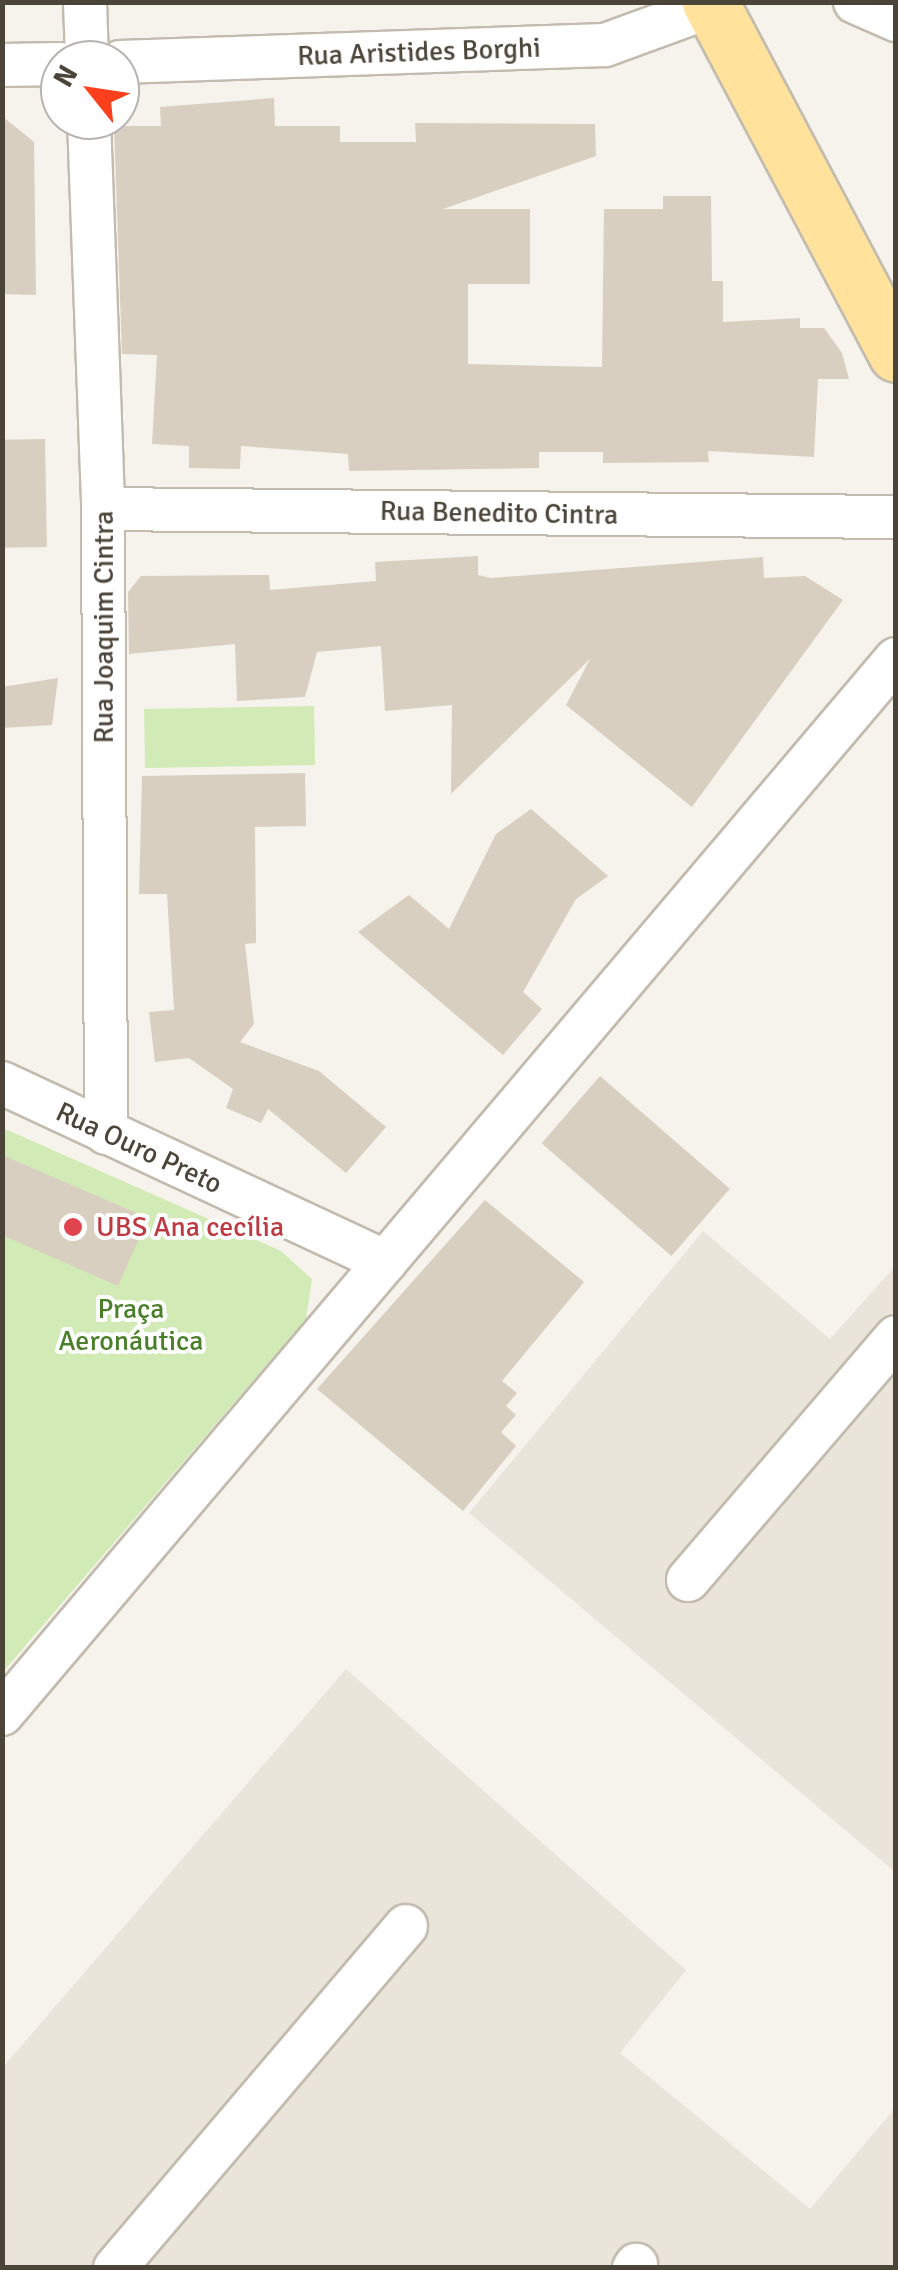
<!DOCTYPE html>
<html>
<head>
<meta charset="utf-8">
<style>
	body { margin:0 }
	#map { position:relative; width:898px; height:2270px; overflow:hidden; background:#f6f3ec; font-family:Signika,sans-serif }
	div>[style] { position:absolute }
	.residential>* { inset:0; background:#eae5da }
	.green>* { inset:0; background:#d2eab5; transform-origin:0 0 }
	.building>* { inset:0; background:#d8cfc1; transform-origin:0 0 }
	.roads { filter:drop-shadow(2px 0 #c2bbae) drop-shadow(-2px 0 #c2bbae) drop-shadow(0 2px #c2bbae) drop-shadow(0 -2px #c2bbae) }
	.minor>* { height:42px; margin:-21px; padding:0 21px; transform-origin:21px; border-radius:21px; background:#fff }
	.major>* { height:55px; margin:-27.5px; padding:0 27.5px; transform-origin:27.5px; border-radius:27.5px; background:#ffe39c }
	.dots>* { width:28px; height:28px; translate:-50% -50%; box-sizing:border-box; border:5px solid #fff; border-radius:50% }
	span { translate:-50% -50%; white-space:nowrap; text-align:center; line-height:1.15; -webkit-text-stroke:8px #fff; paint-order:stroke }
	.street-label { font-size:28px; color:#4b4439 }
	.health-label { font-size:28px; color:#be3a42 }
	.left { translate:0 -50%; text-align:left }
	.park-label { font-size:28px; color:#4a7f2a }
	.frame { position:absolute; inset:0; border:5px solid #4b4439; pointer-events:none }
	.north { position:absolute; left:40px; top:40px; width:100px; height:100px; box-sizing:border-box; background:#fff; border:2px solid #b7b4b0; border-radius:50%; rotate:300deg; font-size:28px; font-weight:700; line-height:40px; text-align:center; color:#4b4439 }
	.north::after { content:''; display:block; margin:auto; width:35px; height:45px; background:#fc3f1d; clip-path:polygon(50% 0,100% 100%,50% 72%,0 100%) }
</style>
</head>
<body>
<div id="map">
	<div class="residential">
		<i style="clip-path:polygon(703px 1231px,830px 1339px,895px 1266px,895px 1872px,469px 1513px)"></i>
		<i style="clip-path:polygon(346px 1669px,686px 1970px,620px 2053px,810px 2209px,895px 2108px,895px 2267px,3px 2268px,3px 2067px)"></i>
	</div>
	<div class="green">
		<i style="left:314px;top:706px;width:59px;height:170px;rotate:89deg"></i>
		<i style="clip-path:polygon(3px 1128px,281px 1251px,312px 1279px,306px 1319px,2px 1673px)"></i>
	</div>
	<div class="building">
		<i style="clip-path:polygon(274px 98px,275px 126px,340px 126px,340px 142px,416px 142px,415px 123px,595px 124px,596px 156px,443px 209px,530px 209px,530px 284px,468px 284px,468px 364px,602px 367px,604px 209px,663px 209px,663px 196px,711px 196px,712px 281px,723px 281px,723px 322px,800px 318px,800px 328px,824px 328px,842px 353px,849px 379px,818px 379px,814px 457px,708px 451px,709px 462px,603px 463px,603px 452px,539px 452px,539px 468px,349px 471px,348px 454px,241px 446px,240px 469px,189px 468px,189px 446px,152px 444px,157px 355px,122px 354px,114px 126px,161px 126px,160px 107px)"></i>
		<i style="clip-path:polygon(2px 116px,34px 142px,36px 295px,2px 294px)"></i>
		<i style="left:45px;top:439px;width:108px;height:43px;rotate:89deg"></i>
		<i style="clip-path:polygon(478px 556px,478px 575px,491px 578px,763px 557px,764px 578px,805px 576px,843px 600px,692px 807px,566px 705px,590px 659px,451px 794px,452px 705px,385px 711px,381px 646px,317px 652px,305px 697px,237px 701px,235px 644px,129px 654px,128px 592px,141px 576px,269px 575px,270px 590px,376px 581px,375px 562px)"></i>
		<i style="clip-path:polygon(58px 678px,52px 725px,2px 728px,2px 687px)"></i>
		<i style="clip-path:polygon(305px 773px,306px 826px,255px 827px,256px 943px,245px 944px,254px 1024px,240px 1042px,319px 1071px,386px 1127px,346px 1173px,268px 1109px,261px 1123px,226px 1108px,233px 1089px,189px 1058px,155px 1062px,149px 1012px,174px 1010px,167px 894px,139px 894px,142px 776px)"></i>
		<i style="clip-path:polygon(531px 809px,608px 876px,576px 899px,523px 992px,542px 1009px,503px 1055px,358px 932px,409px 895px,449px 929px,496px 834px)"></i>
		<i style="left:600px;top:1076px;width:172px;height:89px;rotate:41deg"></i>
		<i style="clip-path:polygon(2px 1155px,148px 1218px,118px 1286px,2px 1235px)"></i>
		<i style="clip-path:polygon(485px 1200px,584px 1282px,502px 1381px,517px 1393px,506px 1406px,516px 1415px,501px 1432px,516px 1446px,463px 1511px,317px 1389px)"></i>
	</div>
	<div class="roads">
		<div class="minor">
			<i style="left:85px;top:2px;width:58px;rotate:88deg"></i>
			<i style="left:855px;top:2px;width:45px;rotate:23.7deg"></i>
			<i style="left:120px;top:62px;width:485px;rotate:-2deg"></i>
			<i style="left:605px;top:45px;width:114px;rotate:-20deg"></i>
			<i style="left:2px;top:65px;width:58px;rotate:-1deg"></i>
			<i style="left:89px;top:120px;width:389px;rotate:87.9deg"></i>
			<i style="left:103px;top:509px;width:624px;rotate:89.72deg"></i>
			<i style="left:103px;top:509px;width:793px;rotate:0.58deg"></i>
			<i style="left:2px;top:1083px;width:423px;rotate:25deg"></i>
			<i style="left:688px;top:1580px;width:320px;rotate:-49.4deg"></i>
			<i style="left:2px;top:1714px;width:1383px;rotate:-49.72deg"></i>
			<i style="left:115px;top:2268px;width:449px;rotate:-49.6deg"></i>
			<i style="left:634px;top:2268px;width:4px;rotate:-56deg"></i>
		</div>
		<div class="major">
			<i style="left:710px;top:2px;width:398px;rotate:62.1deg"></i>
		</div>
	</div>
	<div class="dots">
		<i style="left:73px;top:1227px;background:#e0444e"></i>
	</div>
	<div class="street-label">
		<span style="left:419px;top:52px;rotate:-2deg">Rua Aristides Borghi</span>
		<span style="left:499px;top:513px;rotate:1deg">Rua Benedito Cintra</span>
		<span style="left:104px;top:627px;rotate:-90deg">Rua Joaquim Cintra</span>
		<span style="left:139px;top:1148px;rotate:25deg">Rua Ouro Preto</span>
	</div>
	<div class="health-label">
		<span class="left" style="left:96px;top:1227px">UBS Ana cecília</span>
	</div>
	<div class="park-label">
		<span style="left:131px;top:1325px">Praça<br>Aeronáutica</span>
	</div>
	<div class="frame"></div>
	<div class="north">N</div>
</div>
</body>
</html>
